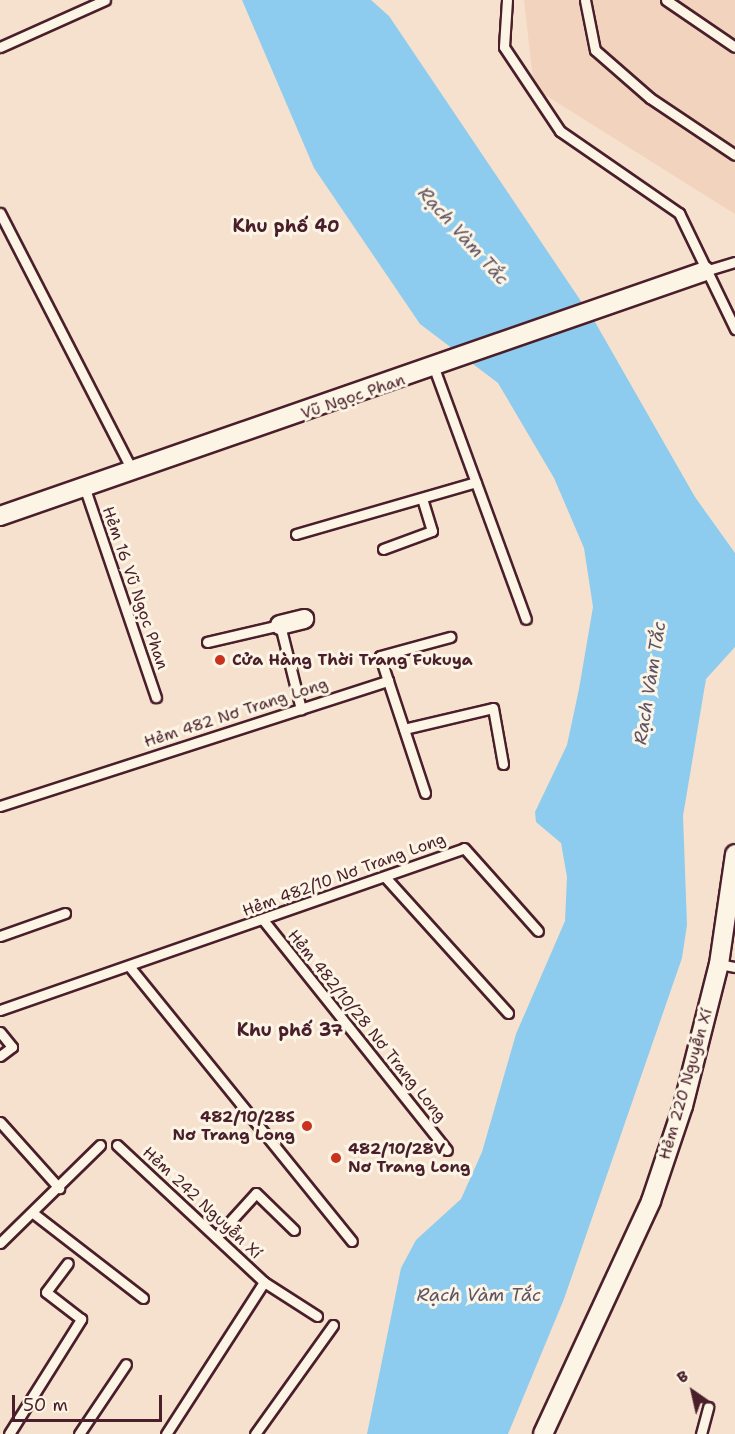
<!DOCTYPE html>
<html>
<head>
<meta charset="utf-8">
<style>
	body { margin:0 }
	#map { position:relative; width:735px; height:1434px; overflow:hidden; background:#f6e1ce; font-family:"Shantell Sans",sans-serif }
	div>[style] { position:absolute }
	.built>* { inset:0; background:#f2d3be }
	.water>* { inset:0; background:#8dccee }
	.roads { filter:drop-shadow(2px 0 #4a1f2b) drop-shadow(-2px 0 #4a1f2b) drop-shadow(0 2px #4a1f2b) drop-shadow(0 -2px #4a1f2b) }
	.service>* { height:9px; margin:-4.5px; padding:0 4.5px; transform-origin:4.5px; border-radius:4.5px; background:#fcf5e5 }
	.minor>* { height:18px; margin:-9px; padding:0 9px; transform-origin:9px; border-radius:9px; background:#fcf5e5 }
	.dots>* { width:16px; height:16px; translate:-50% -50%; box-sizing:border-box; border:3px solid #fcf5e5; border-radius:50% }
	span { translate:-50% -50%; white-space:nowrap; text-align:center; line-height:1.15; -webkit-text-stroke:6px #fcf5e5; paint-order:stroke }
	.street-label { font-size:16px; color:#4a1f2b }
	.poi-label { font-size:16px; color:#4a1f2b; font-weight:700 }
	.left { translate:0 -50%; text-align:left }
	.right { translate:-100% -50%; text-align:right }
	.neighbourhood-label { font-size:18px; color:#4a1f2b; font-weight:700 }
	.water-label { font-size:18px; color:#5e5366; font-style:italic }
	.north { position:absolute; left:663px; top:1362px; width:60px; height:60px; -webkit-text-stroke:4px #fcf5e5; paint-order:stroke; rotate:326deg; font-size:16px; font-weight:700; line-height:24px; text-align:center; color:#4a1f2b }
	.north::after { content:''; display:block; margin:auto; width:21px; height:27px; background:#4a1f2b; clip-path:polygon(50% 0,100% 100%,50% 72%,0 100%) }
	.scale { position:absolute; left:12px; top:1395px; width:150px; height:27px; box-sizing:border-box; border:3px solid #4a1f2b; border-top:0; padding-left:8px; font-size:18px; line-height:21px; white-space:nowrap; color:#4a1f2b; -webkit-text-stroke:4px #fcf5e5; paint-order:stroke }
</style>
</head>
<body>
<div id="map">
	<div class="built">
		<i style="clip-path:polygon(524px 0,735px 0,735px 214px,534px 88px)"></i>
	</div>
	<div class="water">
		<i style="clip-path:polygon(242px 0,371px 0,389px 16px,595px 322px,695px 497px,735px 553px,735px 647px,706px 679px,683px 816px,687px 925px,682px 958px,564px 1299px,508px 1434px,367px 1434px,401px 1268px,416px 1240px,461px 1199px,482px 1152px,516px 1034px,565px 921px,567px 877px,561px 843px,536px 822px,535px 812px,567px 745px,579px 689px,593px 607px,584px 548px,554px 478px,498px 383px,420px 324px,314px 168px)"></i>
	</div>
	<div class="roads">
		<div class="service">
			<i style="left:507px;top:0;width:47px;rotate:93.7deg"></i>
			<i style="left:504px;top:47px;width:101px;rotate:56.3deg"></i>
			<i style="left:560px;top:131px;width:145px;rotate:34.6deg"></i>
			<i style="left:679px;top:213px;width:129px;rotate:64.2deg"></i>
			<i style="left:585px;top:0;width:51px;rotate:78.7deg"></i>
			<i style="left:595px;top:50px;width:73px;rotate:41.1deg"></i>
			<i style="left:650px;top:98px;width:102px;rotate:33.8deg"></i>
			<i style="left:666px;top:0;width:83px;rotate:34.3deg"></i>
			<i style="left:0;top:47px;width:115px;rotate:-24.1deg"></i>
			<i style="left:0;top:213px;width:291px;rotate:62.8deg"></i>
			<i style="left:705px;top:271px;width:31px;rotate:-17deg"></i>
			<i style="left:434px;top:368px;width:267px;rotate:69.9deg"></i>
			<i style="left:85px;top:489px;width:220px;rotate:71.2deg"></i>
			<i style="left:296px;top:534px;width:187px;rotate:-16.1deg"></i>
			<i style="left:383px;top:549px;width:52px;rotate:-20.2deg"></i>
			<i style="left:432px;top:531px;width:34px;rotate:-107deg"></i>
			<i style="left:207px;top:642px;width:75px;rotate:-13.1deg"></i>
			<i style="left:280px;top:625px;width:87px;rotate:76deg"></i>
			<i style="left:388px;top:681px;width:118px;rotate:71.7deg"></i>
			<i style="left:404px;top:729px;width:91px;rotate:-13.3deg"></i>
			<i style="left:493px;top:708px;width:57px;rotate:79.9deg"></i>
			<i style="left:0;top:806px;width:408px;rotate:-17.9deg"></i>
			<i style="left:388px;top:681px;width:26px;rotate:-108deg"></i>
			<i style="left:380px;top:656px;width:73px;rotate:-15.2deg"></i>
			<i style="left:386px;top:878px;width:182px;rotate:47.9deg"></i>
			<i style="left:264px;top:921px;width:293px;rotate:51.4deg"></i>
			<i style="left:0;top:936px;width:69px;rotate:-19.5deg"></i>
			<i style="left:719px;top:964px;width:16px;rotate:11deg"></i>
			<i style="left:129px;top:966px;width:354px;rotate:51deg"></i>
			<i style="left:0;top:1010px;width:491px;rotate:-19.2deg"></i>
			<i style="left:464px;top:848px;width:111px;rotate:48.3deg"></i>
			<i style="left:0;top:1032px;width:19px;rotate:51deg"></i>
			<i style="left:12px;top:1047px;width:15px;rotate:143deg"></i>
			<i style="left:0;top:1122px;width:89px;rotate:48.2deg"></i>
			<i style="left:117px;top:1145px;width:201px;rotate:43deg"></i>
			<i style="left:264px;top:1282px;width:181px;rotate:122.8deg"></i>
			<i style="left:33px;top:1213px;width:139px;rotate:37.7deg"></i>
			<i style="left:216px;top:1237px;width:59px;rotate:-47.7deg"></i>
			<i style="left:256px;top:1193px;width:53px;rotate:44.2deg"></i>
			<i style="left:0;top:1243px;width:140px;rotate:-44.4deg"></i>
			<i style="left:264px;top:1282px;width:63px;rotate:32.7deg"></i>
			<i style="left:9px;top:1434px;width:136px;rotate:-57.9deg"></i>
			<i style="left:81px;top:1319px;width:44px;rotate:-142.4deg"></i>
			<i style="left:46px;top:1292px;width:36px;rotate:-53deg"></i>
			<i style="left:79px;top:1434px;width:84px;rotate:-56.1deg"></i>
			<i style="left:255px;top:1434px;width:134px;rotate:-54.4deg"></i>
			<i style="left:701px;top:1434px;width:28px;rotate:-75deg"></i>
		</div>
		<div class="minor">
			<i style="left:0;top:516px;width:746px;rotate:-19.16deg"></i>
			<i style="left:280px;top:625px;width:25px;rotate:-14deg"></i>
			<i style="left:543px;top:1434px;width:257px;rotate:-65.1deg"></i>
			<i style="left:651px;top:1201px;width:100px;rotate:-71.4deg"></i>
			<i style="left:683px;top:1106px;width:146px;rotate:-75.8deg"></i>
			<i style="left:719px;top:964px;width:111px;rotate:-81.7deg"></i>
		</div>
	</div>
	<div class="dots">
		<i style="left:220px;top:660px;background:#c8321e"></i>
		<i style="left:307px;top:1126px;background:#c8321e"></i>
		<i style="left:336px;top:1158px;background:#c8321e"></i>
	</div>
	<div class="street-label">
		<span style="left:353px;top:397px;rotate:-19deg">Vũ Ngọc Phan</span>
		<span style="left:135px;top:588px;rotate:71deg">Hẻm 16 Vũ Ngọc Phan</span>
		<span style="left:236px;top:713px;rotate:-18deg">Hẻm 482 Nơ Trang Long</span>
		<span style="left:344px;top:875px;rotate:-20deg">Hẻm 482/10 Nơ Trang Long</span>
		<span style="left:367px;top:1026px;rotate:51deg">Hẻm 482/10/28 Nơ Trang Long</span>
		<span style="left:686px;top:1084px;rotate:-74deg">Hẻm 220 Nguyễn Xí</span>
		<span style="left:202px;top:1203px;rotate:43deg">Hẻm 242 Nguyễn Xí</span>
	</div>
	<div class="poi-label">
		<span class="left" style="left:232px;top:660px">Cửa Hàng Thời Trang Fukuya</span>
		<span class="right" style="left:295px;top:1126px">482/10/28S<br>Nơ Trang Long</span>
		<span class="left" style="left:348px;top:1158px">482/10/28V<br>Nơ Trang Long</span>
	</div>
	<div class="neighbourhood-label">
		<span style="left:286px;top:226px">Khu phố 40</span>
		<span style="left:290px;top:1030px">Khu phố 37</span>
	</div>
	<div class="water-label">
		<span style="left:463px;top:236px;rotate:48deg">Rạch Vàm Tắc</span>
		<span style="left:650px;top:683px;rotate:-81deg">Rạch Vàm Tắc</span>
		<span style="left:479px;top:1295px">Rạch Vàm Tắc</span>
	</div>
	<div class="north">B</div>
	<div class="scale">50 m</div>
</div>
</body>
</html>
